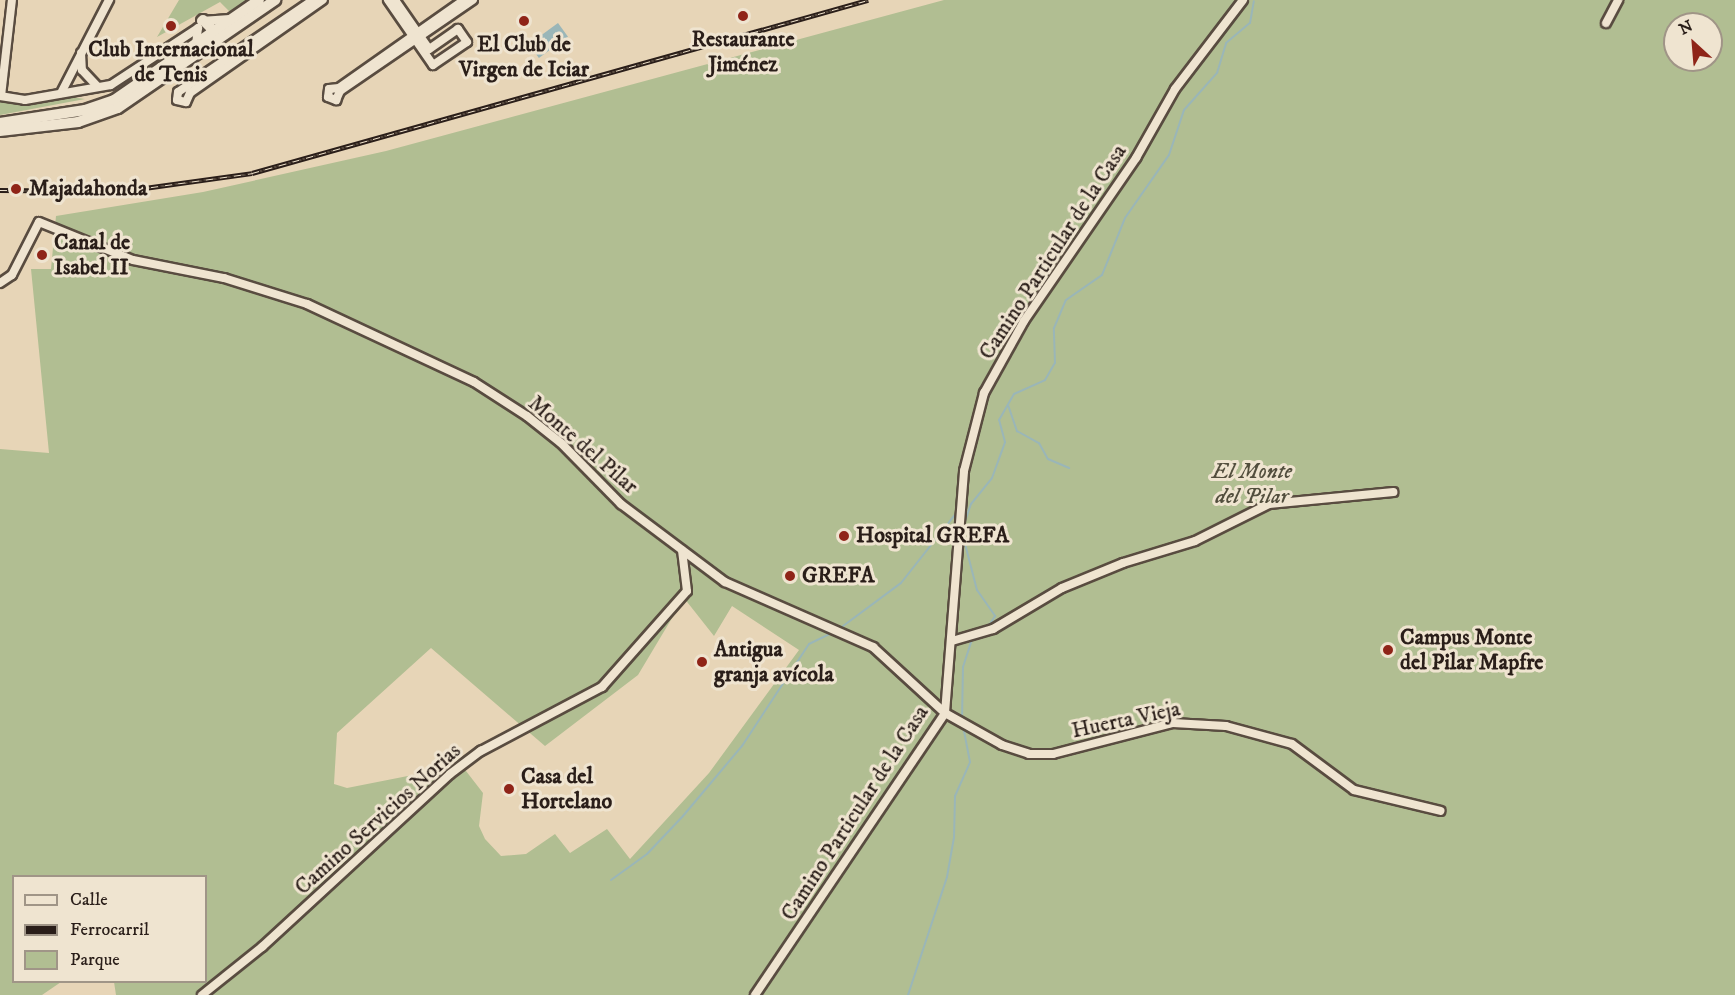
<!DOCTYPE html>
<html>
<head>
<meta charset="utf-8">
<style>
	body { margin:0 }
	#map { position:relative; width:1735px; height:995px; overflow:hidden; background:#e7d5b7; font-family:"IM FELL DW Pica",serif }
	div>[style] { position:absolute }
	.green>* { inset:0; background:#b1be92 }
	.water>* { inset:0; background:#9ab6b8; transform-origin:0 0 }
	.stream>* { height:2px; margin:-1px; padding:0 1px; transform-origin:1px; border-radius:1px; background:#9ab6b8 }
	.roads { filter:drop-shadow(2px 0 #594c40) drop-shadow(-2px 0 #594c40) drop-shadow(0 2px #594c40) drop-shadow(0 -2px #594c40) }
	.minor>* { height:8px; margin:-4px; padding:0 4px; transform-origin:4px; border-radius:4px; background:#efe4d0 }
	.tertiary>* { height:10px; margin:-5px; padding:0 5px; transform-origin:5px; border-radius:5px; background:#efe4d0 }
	.rail>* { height:4.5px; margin-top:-2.25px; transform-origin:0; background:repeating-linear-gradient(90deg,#efe4d0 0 7px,#2a1e19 0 14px); box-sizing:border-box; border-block:2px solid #2a1e19 }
	.dots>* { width:16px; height:16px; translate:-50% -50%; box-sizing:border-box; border:3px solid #efe4d0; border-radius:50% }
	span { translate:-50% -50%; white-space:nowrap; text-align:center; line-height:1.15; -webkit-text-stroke:6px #efe4d0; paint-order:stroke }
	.poi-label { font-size:22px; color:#2a1e19; font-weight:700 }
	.left { translate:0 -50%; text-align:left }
	.street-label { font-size:22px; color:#2a1e19 }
	.park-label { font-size:22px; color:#524e3d; font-style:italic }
	.legend { position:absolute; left:12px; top:875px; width:195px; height:108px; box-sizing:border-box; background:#efe4d0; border:2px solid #a09587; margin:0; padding:8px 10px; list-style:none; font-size:18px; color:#2a1e19 }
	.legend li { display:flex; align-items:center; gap:12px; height:30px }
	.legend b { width:30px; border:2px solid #a09587 }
	.north { position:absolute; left:1663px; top:12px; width:60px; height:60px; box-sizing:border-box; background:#efe4d0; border:2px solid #a09587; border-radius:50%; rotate:334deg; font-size:16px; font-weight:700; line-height:24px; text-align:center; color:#2a1e19 }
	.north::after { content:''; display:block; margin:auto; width:21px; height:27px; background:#8f2418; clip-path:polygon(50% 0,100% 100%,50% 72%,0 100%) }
</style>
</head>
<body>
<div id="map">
	<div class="green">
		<i style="clip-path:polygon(179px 0,252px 0,232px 14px,220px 2px,157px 37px)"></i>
		<i style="clip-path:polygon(evenodd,944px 0,1735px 0,1735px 995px,116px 995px,114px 982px,206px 982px,206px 876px,14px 876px,14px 982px,61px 982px,42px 995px,0 995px,0 449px,49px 453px,31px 269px,51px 269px,56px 216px,203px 192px,386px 151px,944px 0,1675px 24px,1711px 24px,1711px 60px,1675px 60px,1675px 24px,944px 0,684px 598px,714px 636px,732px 606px,799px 650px,709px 773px,630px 859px,607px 829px,570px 853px,555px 834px,526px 854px,501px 856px,485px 839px,479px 826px,483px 793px,466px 771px,428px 772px,347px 788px,334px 784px,337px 733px,431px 648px,545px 746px,638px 675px,684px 598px)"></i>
		<i style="clip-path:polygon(71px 97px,85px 99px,0 115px,0 102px,25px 104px)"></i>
	</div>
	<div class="water">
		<i style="left:558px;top:23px;width:17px;height:36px;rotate:54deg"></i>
	</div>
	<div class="stream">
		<i style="left:1008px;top:405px;width:28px;rotate:71deg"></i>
		<i style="left:1017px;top:431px;width:25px;rotate:29deg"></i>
		<i style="left:1039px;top:443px;width:18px;rotate:61deg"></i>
		<i style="left:1048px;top:459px;width:23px;rotate:23deg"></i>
		<i style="left:963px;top:527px;width:24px;rotate:-71deg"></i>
		<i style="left:971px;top:504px;width:33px;rotate:-51deg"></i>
		<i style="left:992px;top:478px;width:38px;rotate:-70deg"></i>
		<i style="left:1005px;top:442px;width:23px;rotate:-105deg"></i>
		<i style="left:999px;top:420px;width:30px;rotate:-60deg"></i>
		<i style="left:1014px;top:394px;width:34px;rotate:-24deg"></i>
		<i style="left:1045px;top:380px;width:20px;rotate:-60deg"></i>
		<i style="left:1055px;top:363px;width:35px;rotate:-92deg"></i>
		<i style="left:1054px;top:328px;width:30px;rotate:-67deg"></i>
		<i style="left:1066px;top:300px;width:44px;rotate:-34.8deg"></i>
		<i style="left:1102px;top:275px;width:61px;rotate:-68deg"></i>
		<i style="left:1125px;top:218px;width:77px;rotate:-55.1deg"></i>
		<i style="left:1169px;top:155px;width:47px;rotate:-71.6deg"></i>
		<i style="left:1184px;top:110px;width:50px;rotate:-48.3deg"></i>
		<i style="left:1217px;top:73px;width:31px;rotate:-73deg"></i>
		<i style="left:1226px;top:43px;width:31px;rotate:-40deg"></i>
		<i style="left:1250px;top:23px;width:22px;rotate:-80deg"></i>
		<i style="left:963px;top:536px;width:56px;rotate:75.5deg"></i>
		<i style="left:977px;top:590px;width:32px;rotate:55deg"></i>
		<i style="left:995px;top:616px;width:9px;rotate:122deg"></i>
		<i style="left:990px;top:624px;width:16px;rotate:153deg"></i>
		<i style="left:839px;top:629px;width:77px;rotate:-36.6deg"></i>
		<i style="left:901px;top:583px;width:90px;rotate:-51.7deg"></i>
		<i style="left:962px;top:719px;width:52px;rotate:-88.9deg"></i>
		<i style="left:963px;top:667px;width:29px;rotate:-72deg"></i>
		<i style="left:611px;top:880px;width:44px;rotate:-35.8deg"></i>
		<i style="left:647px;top:854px;width:52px;rotate:-46.5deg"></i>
		<i style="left:683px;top:816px;width:92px;rotate:-49.9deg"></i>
		<i style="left:742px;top:746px;width:122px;rotate:-56.7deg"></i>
		<i style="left:809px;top:644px;width:25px;rotate:-26deg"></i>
		<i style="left:908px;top:995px;width:124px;rotate:-71.7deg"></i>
		<i style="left:947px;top:877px;width:40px;rotate:-80deg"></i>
		<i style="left:954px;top:838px;width:42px;rotate:-88.6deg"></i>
		<i style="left:955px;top:796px;width:37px;rotate:-66deg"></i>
		<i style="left:970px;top:762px;width:36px;rotate:-101deg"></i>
	</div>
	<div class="roads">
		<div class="minor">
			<i style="left:313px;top:0;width:163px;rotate:145.7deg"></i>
			<i style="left:178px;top:92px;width:8px;rotate:97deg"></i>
			<i style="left:177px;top:100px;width:9px;rotate:13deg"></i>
			<i style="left:186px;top:102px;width:10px;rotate:-66deg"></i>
			<i style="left:190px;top:93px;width:162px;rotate:-35deg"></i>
			<i style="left:388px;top:0;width:79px;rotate:55.3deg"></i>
			<i style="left:433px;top:65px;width:41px;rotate:-34.1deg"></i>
			<i style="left:467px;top:42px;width:16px;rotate:-125deg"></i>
			<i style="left:458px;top:29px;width:35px;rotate:145deg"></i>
			<i style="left:429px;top:49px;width:60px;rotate:-124.8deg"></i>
			<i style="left:464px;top:0;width:153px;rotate:144.9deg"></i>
			<i style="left:339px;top:88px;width:10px;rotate:174deg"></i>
			<i style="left:329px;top:89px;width:8px;rotate:97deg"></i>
			<i style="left:328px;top:97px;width:9px;rotate:21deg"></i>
			<i style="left:336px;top:100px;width:10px;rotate:-66deg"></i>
			<i style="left:340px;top:91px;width:161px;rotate:-34.4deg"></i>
			<i style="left:201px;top:21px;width:29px;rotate:-4deg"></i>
			<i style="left:1606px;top:23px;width:26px;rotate:-62deg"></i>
			<i style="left:81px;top:53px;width:17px;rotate:87deg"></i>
			<i style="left:82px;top:70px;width:22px;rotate:47deg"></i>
			<i style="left:61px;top:93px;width:105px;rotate:-62.7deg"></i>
			<i style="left:0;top:96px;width:25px;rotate:9deg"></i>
			<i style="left:25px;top:100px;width:87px;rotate:-9.9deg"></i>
			<i style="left:111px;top:85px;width:104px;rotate:-33.2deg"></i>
			<i style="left:198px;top:28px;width:16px;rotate:97deg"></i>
			<i style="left:1px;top:96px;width:97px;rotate:-83.5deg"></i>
			<i style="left:0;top:283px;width:14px;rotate:-34deg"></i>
			<i style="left:12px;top:275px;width:59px;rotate:-63deg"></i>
			<i style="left:39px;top:222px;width:101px;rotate:22deg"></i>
			<i style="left:133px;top:260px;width:93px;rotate:11.2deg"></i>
			<i style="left:224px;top:278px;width:87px;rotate:17.4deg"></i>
			<i style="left:307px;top:304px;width:184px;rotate:25deg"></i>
			<i style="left:474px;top:382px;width:63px;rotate:32.7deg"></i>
			<i style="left:527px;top:416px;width:43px;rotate:38.5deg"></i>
			<i style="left:561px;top:443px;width:86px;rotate:45.5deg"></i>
			<i style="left:621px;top:504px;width:130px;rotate:36.9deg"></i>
			<i style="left:725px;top:582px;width:162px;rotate:23.7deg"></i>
			<i style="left:873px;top:647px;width:98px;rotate:42.5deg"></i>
			<i style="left:945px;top:713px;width:65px;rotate:29.3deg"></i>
			<i style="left:1002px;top:745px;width:28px;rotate:18deg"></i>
			<i style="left:1029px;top:754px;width:24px"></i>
			<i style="left:1053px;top:754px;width:124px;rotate:-14.5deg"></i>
			<i style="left:1173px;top:723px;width:53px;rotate:3.2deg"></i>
			<i style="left:1226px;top:726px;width:68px;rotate:15.3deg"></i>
			<i style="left:1292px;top:744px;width:77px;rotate:36.6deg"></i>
			<i style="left:1354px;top:790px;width:89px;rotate:13.6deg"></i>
			<i style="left:952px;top:641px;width:43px;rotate:-16.3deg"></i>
			<i style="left:993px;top:629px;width:80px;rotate:-30.7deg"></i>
			<i style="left:1062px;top:588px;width:66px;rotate:-22.3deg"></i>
			<i style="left:1123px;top:563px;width:75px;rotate:-17deg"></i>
			<i style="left:1195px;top:541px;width:83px;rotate:-26.6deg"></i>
			<i style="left:1269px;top:504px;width:125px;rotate:-5.5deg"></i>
			<i style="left:202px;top:995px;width:77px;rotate:-38.7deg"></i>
			<i style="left:262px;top:947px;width:255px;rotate:-42.6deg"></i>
			<i style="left:450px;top:774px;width:39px;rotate:-37deg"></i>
			<i style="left:481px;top:751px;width:137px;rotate:-27.9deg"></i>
			<i style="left:602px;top:687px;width:128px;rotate:-48.5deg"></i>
			<i style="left:687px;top:591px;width:41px;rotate:-97deg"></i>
			<i style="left:755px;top:995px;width:340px;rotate:-56deg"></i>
			<i style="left:945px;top:713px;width:243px;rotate:-85.5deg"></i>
			<i style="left:964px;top:471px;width:81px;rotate:-75.6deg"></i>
			<i style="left:984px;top:393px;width:82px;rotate:-60.9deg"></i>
			<i style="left:1024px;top:321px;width:198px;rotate:-55.5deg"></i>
			<i style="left:1136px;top:158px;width:79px;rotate:-60.5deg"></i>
			<i style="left:1175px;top:89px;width:112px;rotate:-52.6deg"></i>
		</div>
		<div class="tertiary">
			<i style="left:203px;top:20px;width:13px;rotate:45deg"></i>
			<i style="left:212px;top:29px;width:8px;rotate:104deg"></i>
			<i style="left:0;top:123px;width:86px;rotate:-8.7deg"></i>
			<i style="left:85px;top:110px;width:31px;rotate:-19deg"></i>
			<i style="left:114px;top:100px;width:176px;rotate:-34.6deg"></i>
			<i style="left:0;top:131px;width:79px;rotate:-6.6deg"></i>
			<i style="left:78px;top:122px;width:42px;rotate:-19.3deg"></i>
			<i style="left:118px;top:108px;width:191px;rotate:-34.5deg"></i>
		</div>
	</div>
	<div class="rail">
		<i style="left:0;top:190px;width:123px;rotate:0.5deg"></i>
		<i style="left:123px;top:191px;width:130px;rotate:-7.9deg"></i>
		<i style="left:252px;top:173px;width:640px;rotate:-15.69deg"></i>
	</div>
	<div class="dots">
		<i style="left:743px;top:16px;background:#8f2418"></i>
		<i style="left:524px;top:21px;background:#8f2418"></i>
		<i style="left:171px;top:26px;background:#8f2418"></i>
		<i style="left:16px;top:189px;background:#8f2418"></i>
		<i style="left:42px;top:255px;background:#8f2418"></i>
		<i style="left:844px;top:536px;background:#8f2418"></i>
		<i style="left:790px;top:576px;background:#8f2418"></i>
		<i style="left:1388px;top:650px;background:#8f2418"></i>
		<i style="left:702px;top:662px;background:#8f2418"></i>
		<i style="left:509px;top:789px;background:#8f2418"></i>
	</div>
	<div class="poi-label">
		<span style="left:743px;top:52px">Restaurante<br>Jiménez</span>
		<span style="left:524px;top:57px">El Club de<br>Virgen de Iciar</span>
		<span style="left:171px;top:62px">Club Internacional<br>de Tenis</span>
		<span class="left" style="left:29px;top:189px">Majadahonda</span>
		<span class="left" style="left:54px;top:255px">Canal de<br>Isabel II</span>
		<span class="left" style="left:856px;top:536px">Hospital GREFA</span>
		<span class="left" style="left:802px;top:576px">GREFA</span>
		<span class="left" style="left:1400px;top:650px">Campus Monte<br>del Pilar Mapfre</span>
		<span class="left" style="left:714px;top:662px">Antigua<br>granja avícola</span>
		<span class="left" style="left:521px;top:789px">Casa del<br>Hortelano</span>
	</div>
	<div class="street-label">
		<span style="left:1053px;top:252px;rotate:-57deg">Camino Particular de la Casa</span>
		<span style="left:583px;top:445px;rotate:41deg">Monte del Pilar</span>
		<span style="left:1126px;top:720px;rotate:-12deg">Huerta Vieja</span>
		<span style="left:855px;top:813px;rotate:-57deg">Camino Particular de la Casa</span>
		<span style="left:378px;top:819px;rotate:-42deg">Camino Servicios Norias</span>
	</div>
	<div class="park-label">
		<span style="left:1252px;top:484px">El Monte<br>del Pilar</span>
	</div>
	<ul class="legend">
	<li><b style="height:8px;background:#efe4d0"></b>Calle</li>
	<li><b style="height:8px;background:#2a1e19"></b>Ferrocarril</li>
	<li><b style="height:16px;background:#b1be92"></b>Parque</li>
	</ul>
	<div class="north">N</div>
</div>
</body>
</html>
